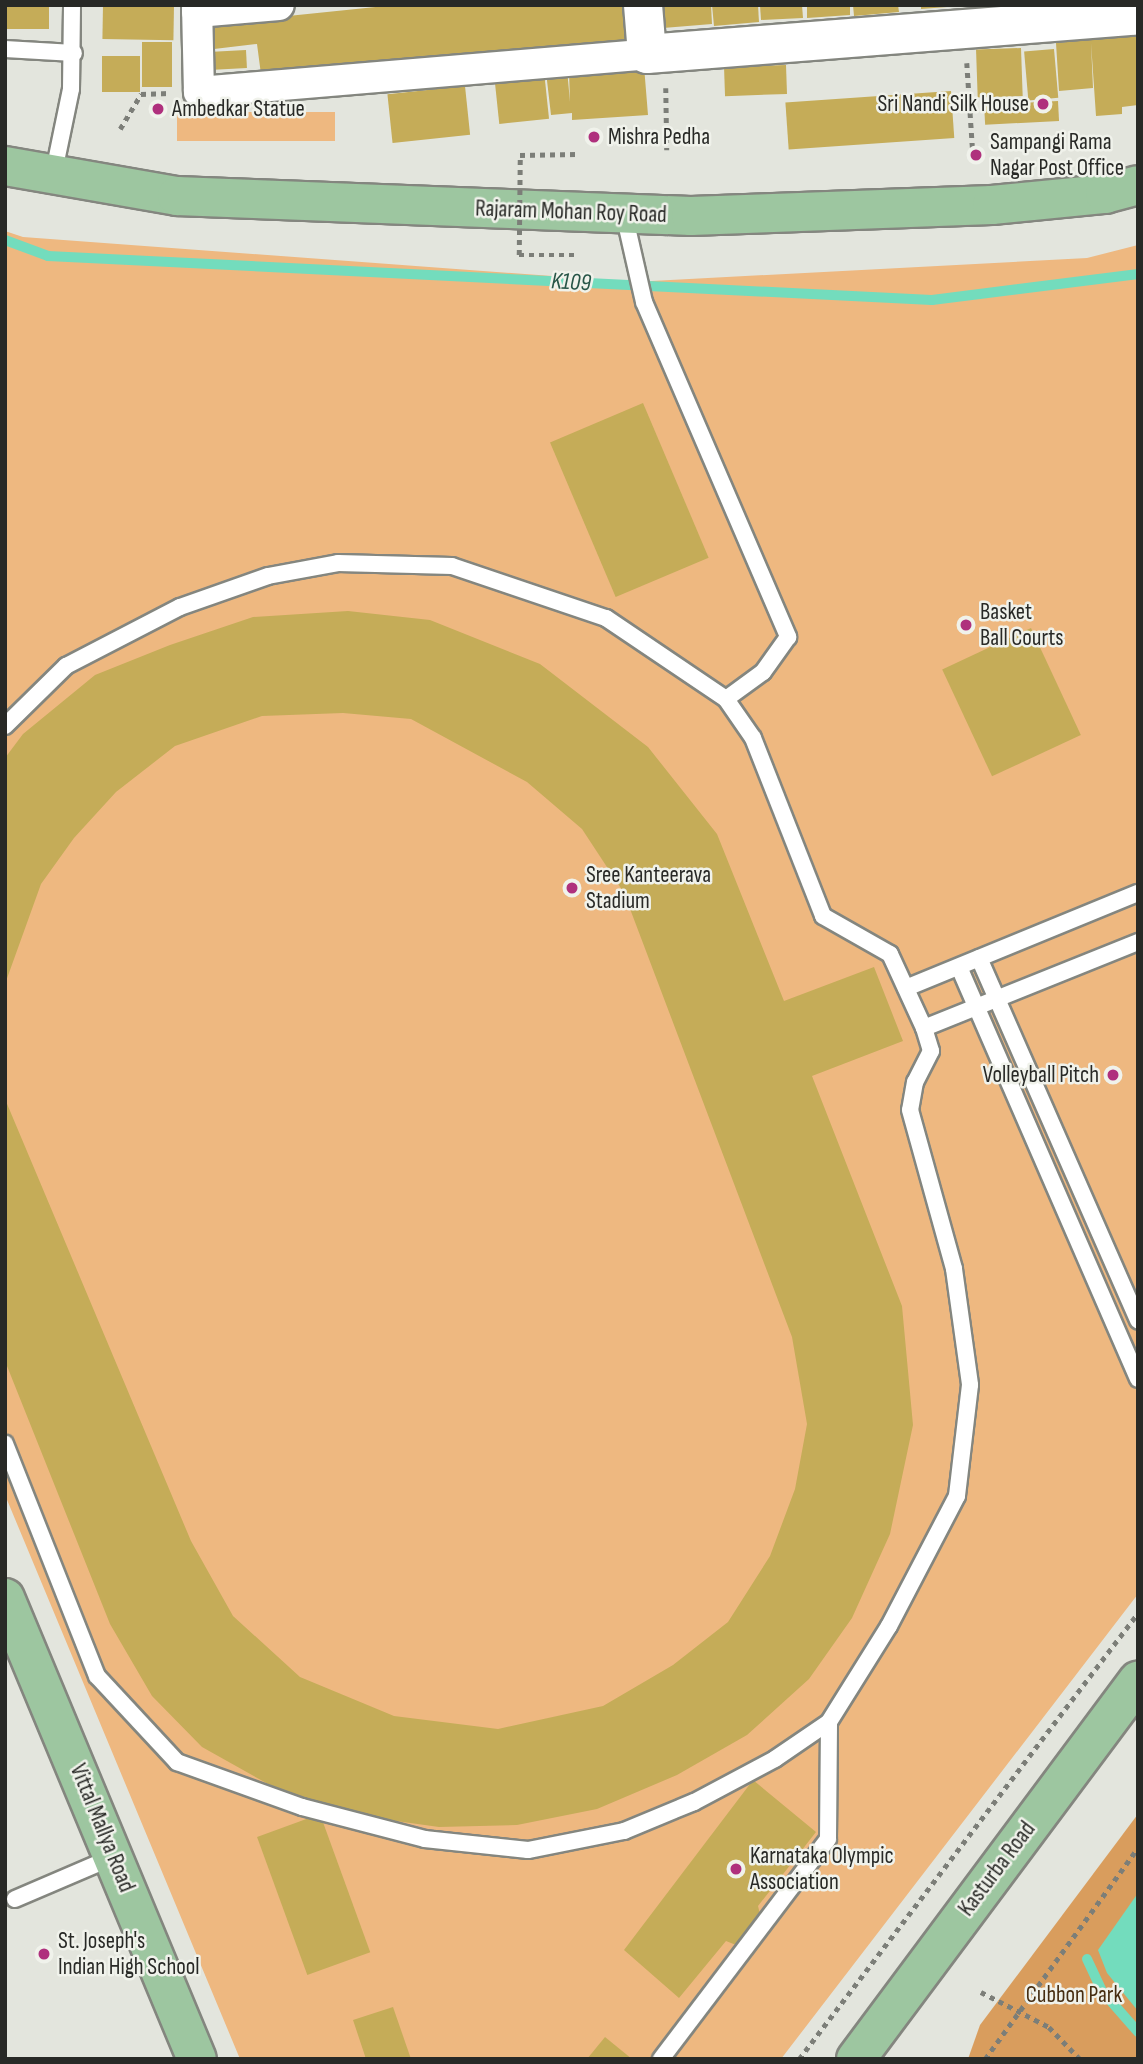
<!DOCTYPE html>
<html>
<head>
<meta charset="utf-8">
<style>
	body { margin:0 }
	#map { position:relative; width:1143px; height:2064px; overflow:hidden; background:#e3e5dd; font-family:"Sofia Sans Condensed",sans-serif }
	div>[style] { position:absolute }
	.green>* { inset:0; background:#eeb880; transform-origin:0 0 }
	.forest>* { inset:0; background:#d99d5d }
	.water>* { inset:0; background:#73dcbd }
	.stream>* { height:10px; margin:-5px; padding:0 5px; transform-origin:5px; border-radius:5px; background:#73dcbd }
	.building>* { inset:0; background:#c5ac58; transform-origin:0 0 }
	.path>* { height:4.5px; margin-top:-2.25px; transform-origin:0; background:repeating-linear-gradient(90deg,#7c7e78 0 5px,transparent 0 10px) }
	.roads { filter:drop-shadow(2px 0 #84867f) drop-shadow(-2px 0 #84867f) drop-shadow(0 2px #84867f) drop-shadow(0 -2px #84867f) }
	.service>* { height:16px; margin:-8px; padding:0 8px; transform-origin:8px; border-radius:8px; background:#fff }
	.minor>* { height:30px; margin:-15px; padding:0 15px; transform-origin:15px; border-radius:15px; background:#fff }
	.tertiary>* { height:38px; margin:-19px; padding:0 19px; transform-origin:19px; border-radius:19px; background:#fff }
	.primary>* { height:38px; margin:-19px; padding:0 19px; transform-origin:19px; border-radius:19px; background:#9dc6a0 }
	.path-bridge>* { height:4.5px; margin-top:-2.25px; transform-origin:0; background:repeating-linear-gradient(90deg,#7c7e78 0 5px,transparent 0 10px) }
	.dots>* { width:19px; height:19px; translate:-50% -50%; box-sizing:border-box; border:4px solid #f0f2eb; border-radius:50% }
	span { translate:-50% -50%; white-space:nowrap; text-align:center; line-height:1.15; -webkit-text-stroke:5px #f0f2eb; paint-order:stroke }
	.poi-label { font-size:23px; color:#282926 }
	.right { translate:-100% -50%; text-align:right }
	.left { translate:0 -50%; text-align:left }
	.street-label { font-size:23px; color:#282926 }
	.park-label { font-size:23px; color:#462d11 }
	.water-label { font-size:24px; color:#285648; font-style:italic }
	.frame { position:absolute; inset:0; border:7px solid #282926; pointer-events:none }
</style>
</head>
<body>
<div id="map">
	<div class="green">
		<i style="left:177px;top:112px;width:158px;height:29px"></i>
		<i style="clip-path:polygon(5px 231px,23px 237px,633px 282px,1087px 258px,1138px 245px,1138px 1594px,781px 2059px,240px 2059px,5px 1495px)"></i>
	</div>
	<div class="forest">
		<i style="clip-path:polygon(1138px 1814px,1138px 2059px,968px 2059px,980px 2025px)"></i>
	</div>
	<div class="water">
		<i style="clip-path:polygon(1138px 1893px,1138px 2011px,1107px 1973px,1098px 1950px)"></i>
	</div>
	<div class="stream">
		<i style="left:5px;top:240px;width:46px;rotate:20.4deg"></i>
		<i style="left:48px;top:256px;width:885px;rotate:2.85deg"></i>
		<i style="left:932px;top:300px;width:208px;rotate:-7.2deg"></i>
		<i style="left:1087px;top:1959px;width:35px;rotate:65deg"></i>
		<i style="left:1102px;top:1991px;width:55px;rotate:48.7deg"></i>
	</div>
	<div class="building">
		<i style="left:5px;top:5px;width:44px;height:24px"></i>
		<i style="left:103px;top:5px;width:71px;height:34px;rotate:1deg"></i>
		<i style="clip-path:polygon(395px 5px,624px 5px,628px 41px,262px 82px,257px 44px,214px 49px,211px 24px)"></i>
		<i style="clip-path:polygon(662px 5px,711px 5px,712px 24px,663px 28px)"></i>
		<i style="clip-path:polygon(712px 5px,758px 5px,759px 22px,714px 26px)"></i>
		<i style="clip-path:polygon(760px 5px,802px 5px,803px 18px,761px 20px)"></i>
		<i style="clip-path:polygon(807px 5px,850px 5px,850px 15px,807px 18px)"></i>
		<i style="clip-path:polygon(853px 5px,898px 5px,899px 12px,854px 16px)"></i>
		<i style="clip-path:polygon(921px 5px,947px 5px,947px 7px,921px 9px)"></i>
		<i style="clip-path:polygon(1138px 35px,1138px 105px,1122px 107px,1122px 114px,1096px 116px,1091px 43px,1093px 88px,1059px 91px,1056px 43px)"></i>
		<i style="left:142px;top:42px;width:30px;height:45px"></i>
		<i style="left:1021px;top:48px;width:48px;height:45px;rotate:88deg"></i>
		<i style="left:1054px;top:49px;width:49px;height:30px;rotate:85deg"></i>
		<i style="left:246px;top:50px;width:18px;height:33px;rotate:87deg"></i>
		<i style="left:102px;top:56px;width:38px;height:36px"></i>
		<i style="left:786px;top:65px;width:29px;height:62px;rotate:88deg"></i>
		<i style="clip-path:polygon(644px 66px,648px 115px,572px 120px,572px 113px,551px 115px,546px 72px,567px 69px,570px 102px,569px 72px)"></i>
		<i style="left:544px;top:71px;width:48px;height:50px;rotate:84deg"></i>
		<i style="left:465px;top:86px;width:49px;height:78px;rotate:84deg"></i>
		<i style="left:951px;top:91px;width:47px;height:166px;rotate:86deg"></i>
		<i style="left:1058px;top:101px;width:20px;height:74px;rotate:87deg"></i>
		<i style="left:643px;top:403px;width:168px;height:101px;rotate:67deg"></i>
		<i style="clip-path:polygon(348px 611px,430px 620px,540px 664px,648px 747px,717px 834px,784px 1001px,874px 967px,903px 1041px,812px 1076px,902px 1306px,913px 1425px,890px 1534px,852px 1618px,809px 1679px,747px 1735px,677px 1775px,597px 1809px,517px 1825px,439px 1827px,346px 1814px,268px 1784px,202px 1747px,152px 1696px,110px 1624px,5px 1361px,5px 1099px,191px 1541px,233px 1616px,300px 1677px,394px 1716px,498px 1729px,603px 1706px,673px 1665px,728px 1622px,770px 1556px,795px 1489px,807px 1424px,792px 1337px,624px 893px,582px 829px,527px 782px,411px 719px,343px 713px,262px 716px,175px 746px,116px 792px,74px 838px,41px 884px,5px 984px,5px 758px,23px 734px,95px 675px,170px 645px,253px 617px)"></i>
		<i style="left:1031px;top:628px;width:118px;height:98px;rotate:65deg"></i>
		<i style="clip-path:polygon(753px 1780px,816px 1832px,758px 1906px,761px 1918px,736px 1945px,726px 1941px,679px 1998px,624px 1950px)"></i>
		<i style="left:320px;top:1814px;width:147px;height:67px;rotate:70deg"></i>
		<i style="clip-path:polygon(393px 2007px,411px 2059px,366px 2059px,353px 2020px)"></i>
		<i style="clip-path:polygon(605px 2037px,632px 2059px,587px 2059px)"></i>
	</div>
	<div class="path">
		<i style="left:967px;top:63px;width:90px;rotate:86.2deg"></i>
		<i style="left:666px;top:88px;width:62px;rotate:89.1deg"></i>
		<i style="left:120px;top:129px;width:41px;rotate:-59deg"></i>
		<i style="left:141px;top:94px;width:29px;rotate:-2deg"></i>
		<i style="left:520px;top:155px;width:57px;rotate:-1deg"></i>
		<i style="left:519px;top:255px;width:58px"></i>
		<i style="left:981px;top:1992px;width:76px;rotate:27.2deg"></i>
		<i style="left:1049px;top:2027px;width:45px;rotate:45.9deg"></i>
		<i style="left:799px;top:2059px;width:560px;rotate:-52.76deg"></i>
		<i style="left:985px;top:2059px;width:261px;rotate:-54.1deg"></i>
	</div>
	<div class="roads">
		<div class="service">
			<i style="left:5px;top:49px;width:69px;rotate:3.3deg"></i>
			<i style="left:53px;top:176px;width:89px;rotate:-78.3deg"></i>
			<i style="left:71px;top:89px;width:84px;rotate:-89.3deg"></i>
			<i style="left:624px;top:214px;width:90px;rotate:77.2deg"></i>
			<i style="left:644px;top:302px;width:365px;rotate:66.7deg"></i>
			<i style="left:788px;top:637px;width:43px;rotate:125.5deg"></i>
			<i style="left:763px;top:672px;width:46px;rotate:143.9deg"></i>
			<i style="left:5px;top:726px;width:86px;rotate:-44.5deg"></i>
			<i style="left:66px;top:666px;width:128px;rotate:-27.4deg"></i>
			<i style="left:180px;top:607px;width:93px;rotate:-19.4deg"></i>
			<i style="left:268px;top:576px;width:71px;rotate:-10.5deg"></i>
			<i style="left:338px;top:563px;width:114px;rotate:1.5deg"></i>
			<i style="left:452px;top:566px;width:163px;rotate:18.7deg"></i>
			<i style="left:606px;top:618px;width:145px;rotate:34deg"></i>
			<i style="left:726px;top:699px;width:47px;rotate:55.3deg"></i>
			<i style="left:753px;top:738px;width:191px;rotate:68.5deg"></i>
			<i style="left:823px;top:916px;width:77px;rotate:29.6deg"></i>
			<i style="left:890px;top:954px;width:81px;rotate:65.3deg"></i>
			<i style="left:924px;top:1028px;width:24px;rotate:73deg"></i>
			<i style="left:931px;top:1051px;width:35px;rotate:117deg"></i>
			<i style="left:915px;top:1082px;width:28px;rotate:100deg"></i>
			<i style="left:910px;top:1110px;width:165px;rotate:74.5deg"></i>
			<i style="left:954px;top:1269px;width:117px;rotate:82.1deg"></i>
			<i style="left:970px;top:1385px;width:112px;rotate:96.7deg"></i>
			<i style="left:957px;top:1496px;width:147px;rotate:117.6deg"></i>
			<i style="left:889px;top:1626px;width:113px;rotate:122deg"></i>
			<i style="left:829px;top:1722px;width:65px;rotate:145.6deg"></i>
			<i style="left:775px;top:1759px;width:92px;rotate:152deg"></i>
			<i style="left:694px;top:1802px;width:76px;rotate:157.5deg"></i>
			<i style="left:624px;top:1831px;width:98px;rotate:168.8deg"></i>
			<i style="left:528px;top:1850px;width:104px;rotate:-173.9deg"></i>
			<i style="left:425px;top:1839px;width:127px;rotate:-165.4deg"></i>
			<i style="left:302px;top:1807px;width:133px;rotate:-160.2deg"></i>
			<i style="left:177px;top:1762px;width:117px;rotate:-132.9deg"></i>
			<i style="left:97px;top:1676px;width:250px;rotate:-111.6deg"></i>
			<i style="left:979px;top:958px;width:396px;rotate:66.3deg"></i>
			<i style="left:959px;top:967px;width:449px;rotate:66.5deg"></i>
			<i style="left:906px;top:988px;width:251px;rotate:-22.3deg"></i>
			<i style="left:924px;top:1028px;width:231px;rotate:-21.9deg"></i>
			<i style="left:15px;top:1899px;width:107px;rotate:-23.2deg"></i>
			<i style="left:661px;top:2059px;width:276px;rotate:-52.8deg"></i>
			<i style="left:828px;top:1839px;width:117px;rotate:-89.5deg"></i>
		</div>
		<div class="minor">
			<i style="left:197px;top:5px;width:87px;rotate:88.7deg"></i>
			<i style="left:199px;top:92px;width:450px;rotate:-4.8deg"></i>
			<i style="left:197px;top:12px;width:82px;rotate:-4.9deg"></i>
		</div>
		<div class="tertiary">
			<i style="left:643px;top:5px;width:49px;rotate:85.3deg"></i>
			<i style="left:647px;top:54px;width:493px;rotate:-4.5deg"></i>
		</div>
		<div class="primary">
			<i style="left:5px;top:166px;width:175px;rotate:9.9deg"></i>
			<i style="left:177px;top:196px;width:514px;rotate:2.23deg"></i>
			<i style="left:691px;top:216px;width:301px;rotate:-2.1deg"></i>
			<i style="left:992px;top:205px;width:114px;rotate:-5.6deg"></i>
			<i style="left:1105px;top:194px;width:34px;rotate:-15deg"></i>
			<i style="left:5px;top:1598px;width:499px;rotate:67.4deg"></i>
			<i style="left:856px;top:2059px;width:472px;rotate:-53.3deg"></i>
		</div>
	</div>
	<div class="path-bridge">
		<i style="left:519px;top:255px;width:100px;rotate:-89.4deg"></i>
	</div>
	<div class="dots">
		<i style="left:1043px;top:104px;background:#af307d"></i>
		<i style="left:158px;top:109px;background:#af307d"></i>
		<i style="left:594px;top:137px;background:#af307d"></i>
		<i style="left:976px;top:155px;background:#af307d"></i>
		<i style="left:966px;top:625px;background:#af307d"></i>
		<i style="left:572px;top:888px;background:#af307d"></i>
		<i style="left:1113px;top:1075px;background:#af307d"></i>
		<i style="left:736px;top:1869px;background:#af307d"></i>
		<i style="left:44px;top:1954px;background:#af307d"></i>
	</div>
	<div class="poi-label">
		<span class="right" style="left:1029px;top:104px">Sri Nandi Silk House</span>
		<span class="left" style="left:172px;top:109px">Ambedkar Statue</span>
		<span class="left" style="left:608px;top:137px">Mishra Pedha</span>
		<span class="left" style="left:990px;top:155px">Sampangi Rama<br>Nagar Post Office</span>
		<span class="left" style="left:980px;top:625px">Basket<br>Ball Courts</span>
		<span class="left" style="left:586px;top:888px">Sree Kanteerava<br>Stadium</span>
		<span class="right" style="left:1099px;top:1075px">Volleyball Pitch</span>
		<span class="left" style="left:750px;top:1869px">Karnataka Olympic<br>Association</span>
		<span class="left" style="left:58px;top:1954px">St. Joseph's<br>Indian High School</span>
	</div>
	<div class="street-label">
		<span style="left:571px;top:212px;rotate:2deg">Rajaram Mohan Roy Road</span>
		<span style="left:102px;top:1828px;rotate:68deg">Vittal Mallya Road</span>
		<span style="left:997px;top:1869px;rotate:-53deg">Kasturba Road</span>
	</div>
	<div class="park-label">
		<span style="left:1074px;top:1995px">Cubbon Park</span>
	</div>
	<div class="water-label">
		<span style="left:571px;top:282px;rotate:3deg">K109</span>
	</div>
	<div class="frame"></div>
</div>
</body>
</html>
